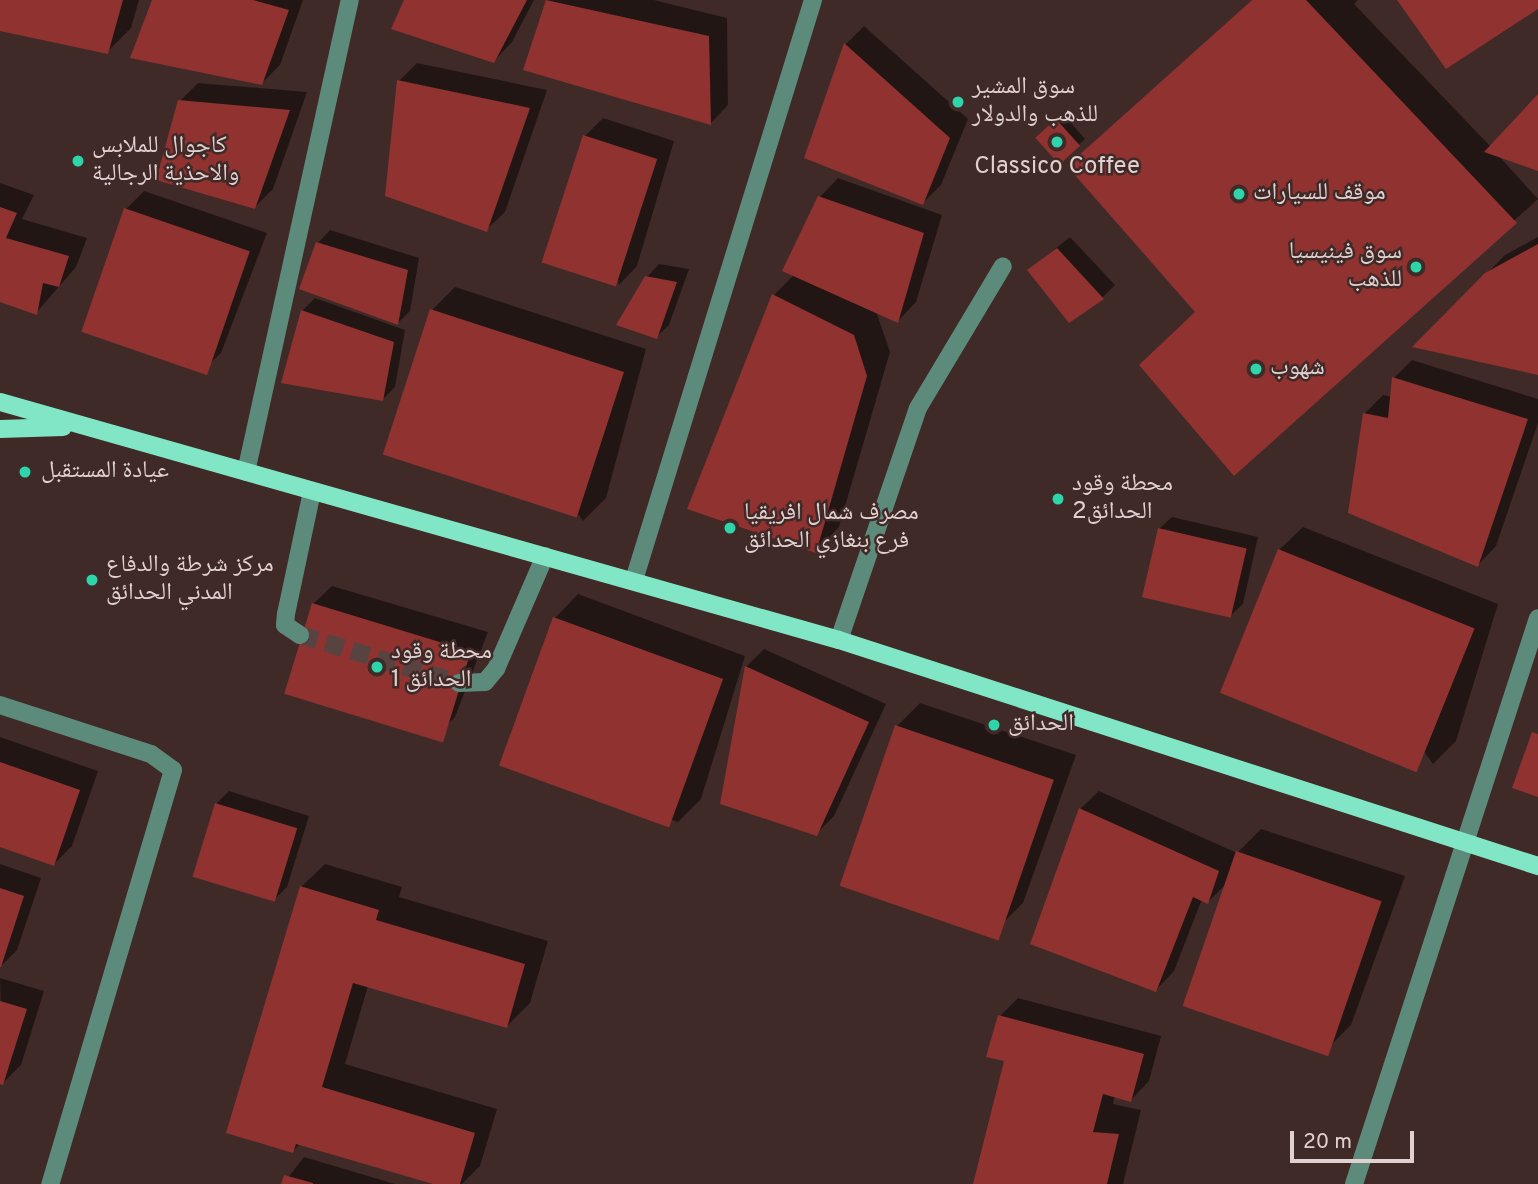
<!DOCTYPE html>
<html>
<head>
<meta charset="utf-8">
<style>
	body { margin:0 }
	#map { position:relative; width:1538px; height:1184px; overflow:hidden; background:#402a28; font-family:Overpass,"Noto Naskh Arabic",sans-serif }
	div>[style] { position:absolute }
	.shadow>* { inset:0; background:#0007 }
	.building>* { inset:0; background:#8f3230; transform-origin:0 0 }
	.minor-tunnel>* { height:18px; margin-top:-9px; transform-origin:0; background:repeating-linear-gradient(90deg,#584341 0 18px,transparent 0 27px) }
	.minor>* { height:18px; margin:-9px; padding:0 9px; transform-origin:9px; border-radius:9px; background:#5c8b7b }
	.major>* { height:18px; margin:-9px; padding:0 9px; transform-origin:9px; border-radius:9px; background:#80e6c5 }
	.dots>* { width:19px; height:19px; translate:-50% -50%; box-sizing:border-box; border:4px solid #402a28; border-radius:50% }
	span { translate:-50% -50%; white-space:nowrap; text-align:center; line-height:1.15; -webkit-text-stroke:5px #402a28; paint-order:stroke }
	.poi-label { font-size:24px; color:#e0d1d0 }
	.left { translate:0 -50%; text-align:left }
	.right { translate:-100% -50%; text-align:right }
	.scale { position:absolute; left:1290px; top:1131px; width:124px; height:32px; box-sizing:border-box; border:4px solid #e0d1d0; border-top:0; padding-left:9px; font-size:21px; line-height:24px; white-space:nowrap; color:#e0d1d0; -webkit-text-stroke:5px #402a28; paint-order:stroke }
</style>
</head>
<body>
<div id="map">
	<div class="shadow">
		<i style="clip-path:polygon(0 0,139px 0,131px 28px,107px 52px,0 29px)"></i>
		<i style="clip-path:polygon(154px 0,303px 0,280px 65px,262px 83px)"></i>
		<i style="clip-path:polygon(406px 0,534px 0,512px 42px,494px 61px)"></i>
		<i style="clip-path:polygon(547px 0,654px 0,727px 18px,728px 105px,710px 124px,525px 69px)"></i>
		<i style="clip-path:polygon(1252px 0,1358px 0,1354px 4px,1491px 147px,1538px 97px,1538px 169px,1497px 154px,1538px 199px,1234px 474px,1197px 311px,1069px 166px)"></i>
		<i style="clip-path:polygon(864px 26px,968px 119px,941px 185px,923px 203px,806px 157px,846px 44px)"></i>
		<i style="clip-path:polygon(417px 63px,547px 90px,505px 212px,486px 230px,399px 81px)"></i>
		<i style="clip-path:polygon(198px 83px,307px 92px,273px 189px,255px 207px,180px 101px)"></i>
		<i style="clip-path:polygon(1063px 114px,1085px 139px,1059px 163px,1043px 132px)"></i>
		<i style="clip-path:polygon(603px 118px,674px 141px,637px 266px,619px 285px,585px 136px)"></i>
		<i style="clip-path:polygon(838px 178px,942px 215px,916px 302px,898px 321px,876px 311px,890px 352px,839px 527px,816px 551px,774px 295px,795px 274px,820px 197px)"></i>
		<i style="clip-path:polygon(0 183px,34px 195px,22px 219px,87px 238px,76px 267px,36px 313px,0 301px)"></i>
		<i style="clip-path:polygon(144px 191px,267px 233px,221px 353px,202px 371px,126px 209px)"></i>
		<i style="clip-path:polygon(330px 230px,419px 258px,410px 311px,398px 323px,318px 243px)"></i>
		<i style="clip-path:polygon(1070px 237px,1115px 285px,1102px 298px,1029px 270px)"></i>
		<i style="clip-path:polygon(1538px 237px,1538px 373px,1416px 346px,1505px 255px)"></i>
		<i style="clip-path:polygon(659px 264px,689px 269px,669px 325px,656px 337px,647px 277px)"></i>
		<i style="clip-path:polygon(455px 287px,646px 349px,606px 498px,583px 521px,432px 310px)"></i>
		<i style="clip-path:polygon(315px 298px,405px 330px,395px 387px,382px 400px,302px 311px)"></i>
		<i style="clip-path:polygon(1412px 360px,1538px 399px,1538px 423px,1496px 546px,1478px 565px,1364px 414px,1383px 395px,1392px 397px,1394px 378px)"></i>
		<i style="clip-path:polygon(1172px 517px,1258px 537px,1243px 604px,1230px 616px,1159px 529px)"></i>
		<i style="clip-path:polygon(1303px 527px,1498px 604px,1456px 741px,1433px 764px,1279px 550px)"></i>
		<i style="clip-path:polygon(332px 586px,488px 632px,455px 717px,437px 736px,313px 604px)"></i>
		<i style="clip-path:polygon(578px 594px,745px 656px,701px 799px,678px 822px,509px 767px,555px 618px)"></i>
		<i style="clip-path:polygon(764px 649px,886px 704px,834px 816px,816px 834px,746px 667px)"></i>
		<i style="clip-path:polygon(920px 703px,1076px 755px,1023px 903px,999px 927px,897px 726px)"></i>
		<i style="clip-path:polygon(0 737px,98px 771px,72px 846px,54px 864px,0 845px)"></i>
		<i style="clip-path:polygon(229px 791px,309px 816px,287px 887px,275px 899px,216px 804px)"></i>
		<i style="clip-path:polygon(1099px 791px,1237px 853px,1261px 829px,1405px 876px,1351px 1025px,1328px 1048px,1227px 883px,1208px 902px,1202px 899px,1174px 971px,1156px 990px,1080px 809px)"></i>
		<i style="clip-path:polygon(0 864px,41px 878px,17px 950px,0 967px)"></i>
		<i style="clip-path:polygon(325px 864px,402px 887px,399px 897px,548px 941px,530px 1003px,507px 1026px,368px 986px,345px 1064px,497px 1109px,480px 1166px,462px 1184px,439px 1184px,301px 1143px,293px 1151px,301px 887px)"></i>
		<i style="clip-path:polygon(0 978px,44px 991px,21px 1065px,3px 1083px)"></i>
		<i style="clip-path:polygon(1018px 998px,1161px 1036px,1149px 1081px,1131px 1100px,1115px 1095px,1113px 1104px,1141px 1110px,1123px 1184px,975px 1184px,1006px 1060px,1000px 1016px)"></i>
		<i style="clip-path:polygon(304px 1157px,395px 1184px,283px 1184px)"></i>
	</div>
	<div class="building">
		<i style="clip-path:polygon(0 0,123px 0,108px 54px,0 31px)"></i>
		<i style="clip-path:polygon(152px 0,253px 0,289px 10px,262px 85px,130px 58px)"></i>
		<i style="clip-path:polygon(404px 0,527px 0,494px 63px,391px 29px)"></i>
		<i style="clip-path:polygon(546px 0,709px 36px,711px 125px,523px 70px)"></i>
		<i style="clip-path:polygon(1252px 0,1306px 0,1517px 223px,1234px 476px,1139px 365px,1195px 312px,1067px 166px)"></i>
		<i style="clip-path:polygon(1397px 0,1538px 0,1538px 9px,1446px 69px)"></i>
		<i style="clip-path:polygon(844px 43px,950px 138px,923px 205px,804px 158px)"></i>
		<i style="clip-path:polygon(397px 80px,530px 108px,487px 232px,385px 196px)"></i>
		<i style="clip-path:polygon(1538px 94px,1538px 171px,1484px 152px)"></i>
		<i style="clip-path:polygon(178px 100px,290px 110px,255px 209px,156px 180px)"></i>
		<i style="left:1056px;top:119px;width:36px;height:28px;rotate:48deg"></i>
		<i style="left:583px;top:135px;width:78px;height:134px;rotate:18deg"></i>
		<i style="clip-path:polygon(818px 196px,924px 233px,898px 323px,782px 271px)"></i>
		<i style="clip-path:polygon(0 207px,17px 213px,6px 238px,69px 256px,59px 287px,43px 283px,37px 315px,0 302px)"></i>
		<i style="left:124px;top:208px;width:133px;height:131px;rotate:19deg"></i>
		<i style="clip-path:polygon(316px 242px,408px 270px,398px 325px,299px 289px)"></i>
		<i style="clip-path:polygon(1538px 244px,1538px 375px,1412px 347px,1485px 273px)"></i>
		<i style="clip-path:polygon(1057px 248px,1104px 299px,1069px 323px,1027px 270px)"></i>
		<i style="clip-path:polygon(645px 276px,677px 282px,657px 339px,616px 325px)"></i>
		<i style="clip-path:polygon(772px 294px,854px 335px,867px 376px,816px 553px,687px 509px)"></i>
		<i style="left:430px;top:309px;width:204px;height:153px;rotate:18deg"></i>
		<i style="clip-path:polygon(301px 310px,394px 342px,383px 401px,281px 383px)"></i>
		<i style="clip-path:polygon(1392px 377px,1528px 419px,1478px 567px,1348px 513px,1363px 413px,1388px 418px)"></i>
		<i style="left:1158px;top:528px;width:91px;height:71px;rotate:13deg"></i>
		<i style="left:1278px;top:549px;width:212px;height:155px;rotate:22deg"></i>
		<i style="left:312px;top:603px;width:166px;height:95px;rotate:17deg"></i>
		<i style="left:553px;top:617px;width:181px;height:158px;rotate:20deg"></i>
		<i style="clip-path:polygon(745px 666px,869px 722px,817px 836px,720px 804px)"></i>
		<i style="left:895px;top:725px;width:168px;height:170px;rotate:19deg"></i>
		<i style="clip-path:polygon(1532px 732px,1538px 734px,1538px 797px,1512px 788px)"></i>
		<i style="clip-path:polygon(0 762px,80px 790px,54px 866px,0 847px)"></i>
		<i style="left:215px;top:803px;width:86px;height:77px;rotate:17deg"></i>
		<i style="clip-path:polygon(1079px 808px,1219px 871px,1208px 904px,1193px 897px,1156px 992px,1030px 944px)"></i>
		<i style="left:1236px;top:851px;width:154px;height:164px;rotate:19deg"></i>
		<i style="clip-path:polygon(300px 886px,379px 910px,376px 920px,525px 964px,507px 1028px,353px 983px,322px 1087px,475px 1133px,460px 1184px,433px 1184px,296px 1144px,293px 1153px,226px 1133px)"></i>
		<i style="clip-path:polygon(0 888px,24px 896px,1px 967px,0 967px)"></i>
		<i style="clip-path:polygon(0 1001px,27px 1009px,3px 1085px,0 1084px)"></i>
		<i style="clip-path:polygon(998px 1015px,1144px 1054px,1131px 1102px,1103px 1094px,1093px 1132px,1119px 1134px,1107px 1184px,973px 1184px,1004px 1061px,986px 1057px)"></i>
		<i style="clip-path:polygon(284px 1175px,313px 1183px,313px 1184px,281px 1184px)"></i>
	</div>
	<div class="minor-tunnel">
		<i style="left:300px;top:635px;width:166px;rotate:16.8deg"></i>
	</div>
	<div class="minor">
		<i style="left:246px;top:472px;width:483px;rotate:-77.6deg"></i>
		<i style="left:634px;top:580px;width:607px;rotate:-72.85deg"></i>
		<i style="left:300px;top:635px;width:18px;rotate:-146deg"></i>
		<i style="left:285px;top:625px;width:11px;rotate:-85deg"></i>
		<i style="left:286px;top:614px;width:125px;rotate:-78deg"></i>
		<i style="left:839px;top:640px;width:245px;rotate:-71.2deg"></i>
		<i style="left:918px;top:408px;width:165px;rotate:-59.1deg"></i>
		<i style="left:459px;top:683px;width:26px;rotate:-2deg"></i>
		<i style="left:485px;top:682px;width:17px;rotate:-50deg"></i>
		<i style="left:496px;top:669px;width:123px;rotate:-66.6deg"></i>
		<i style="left:0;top:705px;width:159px;rotate:18deg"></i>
		<i style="left:151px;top:754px;width:27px;rotate:36deg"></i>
		<i style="left:173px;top:770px;width:432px;rotate:106.5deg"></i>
		<i style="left:1354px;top:1184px;width:595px;rotate:-71.99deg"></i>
	</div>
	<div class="major">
		<i style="left:0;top:402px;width:872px;rotate:15.84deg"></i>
		<i style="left:839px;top:640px;width:735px;rotate:17.92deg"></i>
		<i style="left:0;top:429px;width:63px;rotate:-1.8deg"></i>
	</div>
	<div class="dots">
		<i style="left:958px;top:102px;background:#2ed4aa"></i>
		<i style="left:1057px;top:142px;background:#2ed4aa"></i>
		<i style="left:78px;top:161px;background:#2ed4aa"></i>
		<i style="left:1239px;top:194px;background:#2ed4aa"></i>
		<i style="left:1416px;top:267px;background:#2ed4aa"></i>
		<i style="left:1256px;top:369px;background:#2ed4aa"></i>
		<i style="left:25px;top:472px;background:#2ed4aa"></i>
		<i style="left:1058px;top:499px;background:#2ed4aa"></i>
		<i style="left:730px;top:528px;background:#2ed4aa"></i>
		<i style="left:92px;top:580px;background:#2ed4aa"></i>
		<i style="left:377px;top:667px;background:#2ed4aa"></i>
		<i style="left:994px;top:725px;background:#2ed4aa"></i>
	</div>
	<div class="poi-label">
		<span class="left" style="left:972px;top:102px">سوق المشير<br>للذهب والدولار</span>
		<span class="left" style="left:92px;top:161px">كاجوال للملابس<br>والاحذية الرجالية</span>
		<span style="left:1057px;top:168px">Classico Coffee</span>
		<span class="left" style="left:1253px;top:194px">موقف للسيارات</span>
		<span class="right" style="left:1402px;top:267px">سوق فينيسيا<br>للذهب</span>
		<span class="left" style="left:1270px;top:369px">شهوب</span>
		<span class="left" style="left:41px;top:472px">عيادة المستقبل</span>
		<span class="left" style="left:1072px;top:499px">محطة وقود<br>الحدائق2</span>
		<span class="left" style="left:744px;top:528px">مصرف شمال افريقيا<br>فرع بنغازي الحدائق</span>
		<span class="left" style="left:106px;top:580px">مركز شرطة والدفاع<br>المدني الحدائق</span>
		<span class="left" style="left:391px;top:667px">محطة وقود<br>الحدائق 1</span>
		<span class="left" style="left:1008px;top:725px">الحدائق</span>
	</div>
	<div class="scale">20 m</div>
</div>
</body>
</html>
